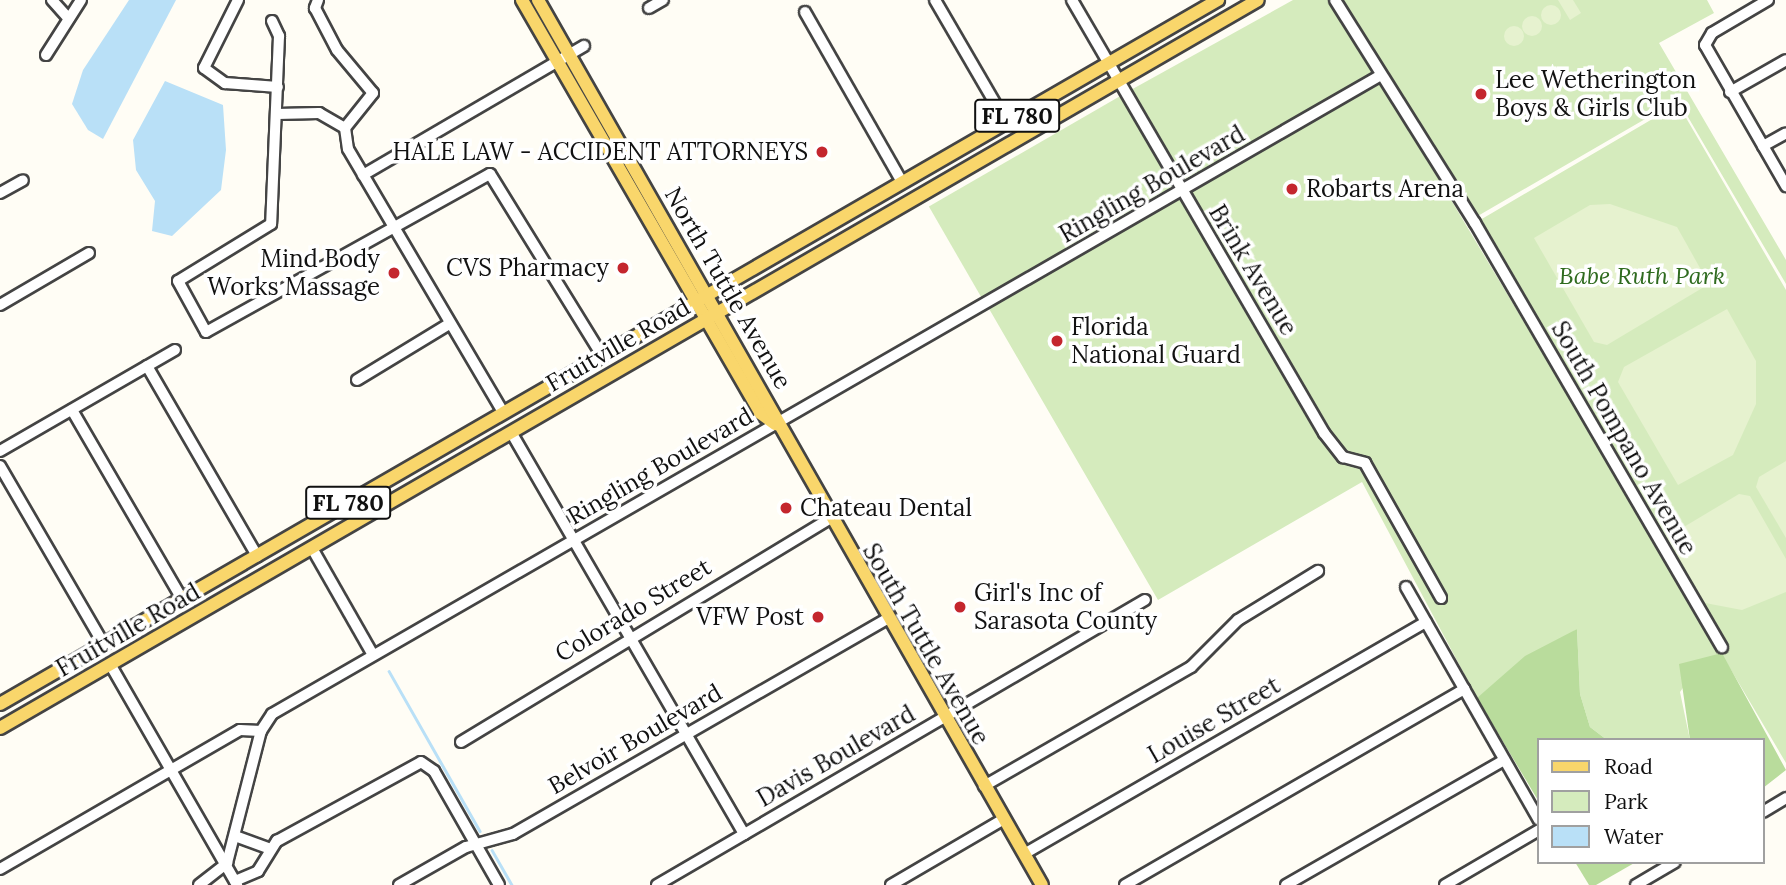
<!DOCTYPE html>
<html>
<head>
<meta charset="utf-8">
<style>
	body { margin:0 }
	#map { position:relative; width:1786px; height:885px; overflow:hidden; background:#fffdf5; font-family:Lora,serif }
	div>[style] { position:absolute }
	.green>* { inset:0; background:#d5ebbd; transform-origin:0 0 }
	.forest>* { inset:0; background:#b9dc9c }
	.pitch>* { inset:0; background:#e6f2cf }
	.round { border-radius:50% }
	.water>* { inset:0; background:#b9e0f7 }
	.stream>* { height:2.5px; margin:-1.25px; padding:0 1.25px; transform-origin:1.25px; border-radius:1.25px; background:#b9e0f7 }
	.roads { filter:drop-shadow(2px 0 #444) drop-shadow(-2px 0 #444) drop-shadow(0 2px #444) drop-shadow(0 -2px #444) }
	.minor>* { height:10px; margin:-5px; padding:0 5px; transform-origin:5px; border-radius:5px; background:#fff }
	.major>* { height:12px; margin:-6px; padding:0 6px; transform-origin:6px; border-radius:6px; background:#f9d66b }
	.dots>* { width:19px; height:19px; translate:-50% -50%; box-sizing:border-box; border:4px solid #fff; border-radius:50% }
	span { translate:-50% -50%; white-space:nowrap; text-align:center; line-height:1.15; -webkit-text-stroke:7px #fff; paint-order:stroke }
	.shield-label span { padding:2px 5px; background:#fff; border:2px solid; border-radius:5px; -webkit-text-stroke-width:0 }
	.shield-label { font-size:23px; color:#111; font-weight:700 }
	.poi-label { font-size:24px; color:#111 }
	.left { translate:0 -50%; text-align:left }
	.right { translate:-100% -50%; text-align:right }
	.street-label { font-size:24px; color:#111 }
	.park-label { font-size:24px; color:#2f6b1f; font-style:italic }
	.legend { position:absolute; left:1537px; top:738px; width:228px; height:126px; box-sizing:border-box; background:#fff; border:2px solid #a0a0a0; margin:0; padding:9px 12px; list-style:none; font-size:21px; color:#111 }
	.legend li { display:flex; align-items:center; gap:14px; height:35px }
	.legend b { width:35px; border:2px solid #a0a0a0 }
</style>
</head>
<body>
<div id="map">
	<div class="green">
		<i style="clip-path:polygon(1293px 0,1330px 0,1375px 74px,1183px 185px,1129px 91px)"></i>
		<i style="clip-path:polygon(1339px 0,1707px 0,1714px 13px,1659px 43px,1786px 260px,1786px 284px,1678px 100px,1476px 217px)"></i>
		<i style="clip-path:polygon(1380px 81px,1721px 652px,1475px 223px,1678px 104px,1786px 290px,1786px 763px,1721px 653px,1702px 661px,1680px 692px,1690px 740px,1607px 740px,1590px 727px,1580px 694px,1577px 629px,1477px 698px,1362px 482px,1158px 600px,988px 307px,1181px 197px,1326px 443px,1342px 461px,1363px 467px,1440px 604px,1446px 599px,1369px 459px,1345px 454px,1332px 439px,1188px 193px)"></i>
		<i style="left:1122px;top:95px;width:108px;height:223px;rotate:60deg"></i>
	</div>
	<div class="forest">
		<i style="clip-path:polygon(1577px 629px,1580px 694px,1590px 727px,1607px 740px,1539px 740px,1539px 802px,1477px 698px,1525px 656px)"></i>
		<i style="clip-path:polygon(1722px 653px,1786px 770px,1763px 788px,1763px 740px,1690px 740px,1679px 664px)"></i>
		<i style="clip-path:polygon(1575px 862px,1636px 862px,1596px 885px,1589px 885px)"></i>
	</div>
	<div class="pitch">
		<i style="clip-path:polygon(1558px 0,1573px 0,1581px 13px,1570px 20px)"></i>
		<i class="round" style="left:1541px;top:5px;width:20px;height:20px"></i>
		<i class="round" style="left:1522px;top:16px;width:20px;height:20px"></i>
		<i class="round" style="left:1504px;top:26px;width:20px;height:20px"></i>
		<i style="clip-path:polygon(1610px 204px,1677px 227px,1709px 284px,1607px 345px,1594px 342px,1534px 238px,1590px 205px)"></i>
		<i style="clip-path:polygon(1727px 309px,1756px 361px,1756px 404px,1733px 455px,1678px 485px,1618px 382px,1624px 367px)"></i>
		<i style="clip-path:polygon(1786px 461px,1786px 538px,1756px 487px,1759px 477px)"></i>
		<i style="clip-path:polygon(1739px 494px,1750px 496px,1786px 559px,1786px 592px,1742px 610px,1705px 603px,1667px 537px)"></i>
	</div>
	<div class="water">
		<i style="clip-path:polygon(129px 0,176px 0,103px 139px,88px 130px,72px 104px,83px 70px)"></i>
		<i style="clip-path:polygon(165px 81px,223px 105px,226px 150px,221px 190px,172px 236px,152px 231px,155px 201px,136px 170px,133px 140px)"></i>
	</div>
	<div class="stream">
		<i style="left:389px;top:671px;width:184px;rotate:60.4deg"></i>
		<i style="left:492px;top:850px;width:40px;rotate:60.3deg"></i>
	</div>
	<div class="roads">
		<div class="minor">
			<i style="left:52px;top:0;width:25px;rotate:48deg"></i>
			<i style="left:238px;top:0;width:76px;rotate:116.6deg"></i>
			<i style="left:204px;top:68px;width:26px;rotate:36deg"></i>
			<i style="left:225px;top:83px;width:53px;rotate:4.3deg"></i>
			<i style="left:318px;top:0;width:9px;rotate:111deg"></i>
			<i style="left:315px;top:8px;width:47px;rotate:62.4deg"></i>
			<i style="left:337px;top:50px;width:56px;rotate:50.1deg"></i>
			<i style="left:373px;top:93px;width:45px;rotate:128.7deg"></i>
			<i style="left:935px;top:0;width:141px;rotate:59.8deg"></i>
			<i style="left:1072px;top:0;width:501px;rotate:59.8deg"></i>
			<i style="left:1324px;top:433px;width:31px;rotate:52deg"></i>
			<i style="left:1343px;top:457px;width:23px;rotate:15deg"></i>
			<i style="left:1365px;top:463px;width:155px;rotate:60.6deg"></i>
			<i style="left:1335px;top:0;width:263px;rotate:57.9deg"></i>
			<i style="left:1475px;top:223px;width:491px;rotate:59.8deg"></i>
			<i style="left:1768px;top:0;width:65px;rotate:149.5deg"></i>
			<i style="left:1712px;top:33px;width:14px;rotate:120deg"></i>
			<i style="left:1705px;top:45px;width:163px;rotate:60.1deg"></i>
			<i style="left:649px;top:8px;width:16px;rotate:-30deg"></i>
			<i style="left:805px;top:12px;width:196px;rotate:60.3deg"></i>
			<i style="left:272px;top:21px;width:17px;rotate:65deg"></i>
			<i style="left:279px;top:36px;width:188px;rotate:92.4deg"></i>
			<i style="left:271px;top:224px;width:109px;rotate:148.5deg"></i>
			<i style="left:178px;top:281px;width:58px;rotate:61.2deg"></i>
			<i style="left:206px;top:332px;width:325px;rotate:-29.1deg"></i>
			<i style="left:490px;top:174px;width:211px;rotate:58.3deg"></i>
			<i style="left:46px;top:55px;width:65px;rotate:-57.5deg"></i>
			<i style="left:1730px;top:92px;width:64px;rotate:-29.7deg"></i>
			<i style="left:277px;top:114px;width:42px;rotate:-1.4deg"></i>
			<i style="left:319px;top:113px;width:30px;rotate:30deg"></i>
			<i style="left:345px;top:128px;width:21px;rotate:82deg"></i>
			<i style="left:348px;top:149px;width:305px;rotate:59.5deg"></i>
			<i style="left:1763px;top:146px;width:26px;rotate:-29deg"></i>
			<i style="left:363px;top:175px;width:256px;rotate:-30.3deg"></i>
			<i style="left:0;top:193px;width:26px;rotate:-29deg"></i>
			<i style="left:0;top:305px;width:103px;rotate:-30.3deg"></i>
			<i style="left:147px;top:366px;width:220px;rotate:59.9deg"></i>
			<i style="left:357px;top:380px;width:108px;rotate:-31.3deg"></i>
			<i style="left:72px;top:410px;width:219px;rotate:59.8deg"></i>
			<i style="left:511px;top:432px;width:465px;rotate:59.9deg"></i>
			<i style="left:0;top:451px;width:202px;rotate:-30deg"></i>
			<i style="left:0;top:466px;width:207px;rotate:59.8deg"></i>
			<i style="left:312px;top:548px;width:123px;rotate:60.3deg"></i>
			<i style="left:1406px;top:587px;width:268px;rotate:60.3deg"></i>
			<i style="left:110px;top:664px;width:255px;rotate:60.1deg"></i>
			<i style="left:461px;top:742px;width:430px;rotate:-31.2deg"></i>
			<i style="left:984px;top:786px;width:239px;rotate:-29.9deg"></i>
			<i style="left:1191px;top:667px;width:66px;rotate:-45deg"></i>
			<i style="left:1238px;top:620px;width:94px;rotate:-31.5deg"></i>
			<i style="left:1763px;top:812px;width:27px;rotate:-31deg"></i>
			<i style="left:235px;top:836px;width:35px;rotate:20deg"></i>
			<i style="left:1024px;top:854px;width:464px;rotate:-30deg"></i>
			<i style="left:0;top:869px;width:277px;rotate:-30.1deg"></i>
			<i style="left:240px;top:730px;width:21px;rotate:3deg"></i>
			<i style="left:235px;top:881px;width:25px;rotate:-23deg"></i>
			<i style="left:258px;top:871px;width:36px;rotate:-58deg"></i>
			<i style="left:277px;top:841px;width:164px;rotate:-28.7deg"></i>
			<i style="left:421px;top:762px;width:16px;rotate:35deg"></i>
			<i style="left:434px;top:771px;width:131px;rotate:60.3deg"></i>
			<i style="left:199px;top:885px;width:36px;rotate:-38deg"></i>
			<i style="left:227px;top:863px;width:136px;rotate:-75.6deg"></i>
			<i style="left:261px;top:731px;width:20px;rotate:-57deg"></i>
			<i style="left:272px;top:714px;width:1280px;rotate:-29.95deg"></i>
			<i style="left:399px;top:885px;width:77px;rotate:-29.6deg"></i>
			<i style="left:466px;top:847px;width:49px;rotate:-15.5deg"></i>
			<i style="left:513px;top:834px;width:433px;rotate:-29.9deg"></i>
			<i style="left:657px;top:885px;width:565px;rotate:-30.29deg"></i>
			<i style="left:891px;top:885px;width:131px;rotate:-30.3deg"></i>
			<i style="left:1125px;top:885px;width:392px;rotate:-30deg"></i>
			<i style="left:1286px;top:885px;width:251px;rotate:-29.8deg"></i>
			<i style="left:1445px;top:885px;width:109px;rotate:-30.3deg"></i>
			<i style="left:1636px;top:885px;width:45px;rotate:-30.5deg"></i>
		</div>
		<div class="major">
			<i style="left:522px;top:0;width:477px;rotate:60deg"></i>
			<i style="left:760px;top:413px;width:19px;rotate:36deg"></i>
			<i style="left:538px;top:0;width:1018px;rotate:60.34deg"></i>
			<i style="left:0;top:704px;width:1407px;rotate:-30.03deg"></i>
			<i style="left:0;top:728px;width:1453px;rotate:-30.06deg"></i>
		</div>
	</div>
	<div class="dots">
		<i style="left:1481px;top:94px;background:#c4262e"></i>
		<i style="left:822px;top:152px;background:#c4262e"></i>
		<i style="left:1292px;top:189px;background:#c4262e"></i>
		<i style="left:623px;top:268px;background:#c4262e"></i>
		<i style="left:394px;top:273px;background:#c4262e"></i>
		<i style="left:1057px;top:341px;background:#c4262e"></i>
		<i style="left:786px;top:508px;background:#c4262e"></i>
		<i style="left:960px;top:607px;background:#c4262e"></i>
		<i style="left:818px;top:617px;background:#c4262e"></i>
	</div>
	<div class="shield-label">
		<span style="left:1017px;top:116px">FL 780</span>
		<span style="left:348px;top:503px">FL 780</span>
	</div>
	<div class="poi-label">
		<span class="left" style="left:1495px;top:94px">Lee Wetherington<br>Boys &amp; Girls Club</span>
		<span class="right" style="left:808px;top:152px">HALE LAW - ACCIDENT ATTORNEYS</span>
		<span class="left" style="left:1306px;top:189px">Robarts Arena</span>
		<span class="right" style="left:380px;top:273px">Mind Body<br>Works Massage</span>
		<span class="right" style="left:609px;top:268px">CVS Pharmacy</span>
		<span class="left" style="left:1071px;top:341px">Florida<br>National Guard</span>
		<span class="left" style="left:800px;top:508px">Chateau Dental</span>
		<span class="left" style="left:974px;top:607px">Girl's Inc of<br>Sarasota County</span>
		<span class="right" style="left:804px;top:617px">VFW Post</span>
	</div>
	<div class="street-label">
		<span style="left:1152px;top:184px;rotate:-30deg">Ringling Boulevard</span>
		<span style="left:1253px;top:270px;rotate:59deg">Brink Avenue</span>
		<span style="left:728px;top:288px;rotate:60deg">North Tuttle Avenue</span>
		<span style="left:618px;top:345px;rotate:-30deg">Fruitville Road</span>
		<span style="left:1624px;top:438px;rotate:60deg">South Pompano Avenue</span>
		<span style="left:660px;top:466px;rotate:-30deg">Ringling Boulevard</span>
		<span style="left:633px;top:610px;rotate:-31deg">Colorado Street</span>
		<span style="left:128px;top:630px;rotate:-30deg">Fruitville Road</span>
		<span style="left:926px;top:644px;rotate:60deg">South Tuttle Avenue</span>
		<span style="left:1214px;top:720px;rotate:-30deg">Louise Street</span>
		<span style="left:635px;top:739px;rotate:-30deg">Belvoir Boulevard</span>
		<span style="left:836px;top:756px;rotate:-30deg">Davis Boulevard</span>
	</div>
	<div class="park-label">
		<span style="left:1642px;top:276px">Babe Ruth Park</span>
	</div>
	<ul class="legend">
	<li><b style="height:9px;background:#f9d66b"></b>Road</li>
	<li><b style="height:19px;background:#d5ebbd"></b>Park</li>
	<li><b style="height:19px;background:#b9e0f7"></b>Water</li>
	</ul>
</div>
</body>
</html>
